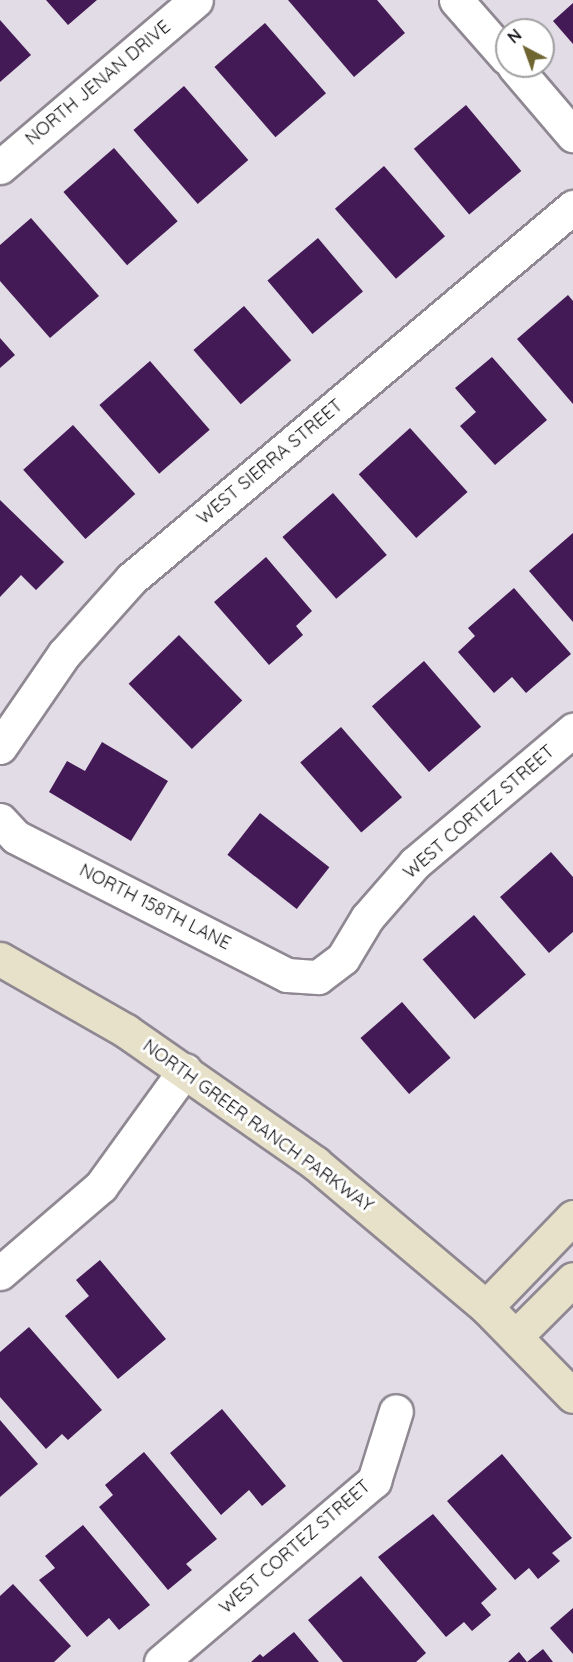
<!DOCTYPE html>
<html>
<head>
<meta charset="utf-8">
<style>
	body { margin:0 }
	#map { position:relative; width:573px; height:1662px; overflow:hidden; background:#e2dce6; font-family:Quicksand,sans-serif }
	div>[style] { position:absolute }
	.building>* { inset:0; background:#431956; transform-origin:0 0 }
	.roads { filter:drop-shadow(2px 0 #8f8892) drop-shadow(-2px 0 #8f8892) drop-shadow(0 2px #8f8892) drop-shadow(0 -2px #8f8892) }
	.street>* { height:33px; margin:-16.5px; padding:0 16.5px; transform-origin:16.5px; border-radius:16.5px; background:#fff }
	.secondary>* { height:33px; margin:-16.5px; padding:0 16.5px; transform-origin:16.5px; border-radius:16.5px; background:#e6e1c8 }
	span { translate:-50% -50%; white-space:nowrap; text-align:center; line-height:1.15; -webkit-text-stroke:6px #fff; paint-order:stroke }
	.street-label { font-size:18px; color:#141216 }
	.north { position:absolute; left:495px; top:18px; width:60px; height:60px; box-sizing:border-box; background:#fff; border:2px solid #a1a0a2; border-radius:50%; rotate:319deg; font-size:16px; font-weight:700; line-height:24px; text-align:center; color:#141216 }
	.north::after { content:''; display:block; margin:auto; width:21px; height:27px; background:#6f6531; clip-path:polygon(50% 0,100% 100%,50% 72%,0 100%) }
</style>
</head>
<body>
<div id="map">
	<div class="building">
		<i style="clip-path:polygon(46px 0,97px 0,68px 25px)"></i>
		<i style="clip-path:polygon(288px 0,377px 0,405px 33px,354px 77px)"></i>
		<i style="clip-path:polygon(573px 3px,573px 44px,553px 21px)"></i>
		<i style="clip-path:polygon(0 20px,31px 55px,0 82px)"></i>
		<i style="left:265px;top:23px;width:93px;height:67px;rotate:49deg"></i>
		<i style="left:184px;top:86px;width:98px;height:67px;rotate:49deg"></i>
		<i style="left:466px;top:105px;width:86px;height:68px;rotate:50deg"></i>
		<i style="left:114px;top:148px;width:97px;height:67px;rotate:49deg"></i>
		<i style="left:384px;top:166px;width:93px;height:65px;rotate:49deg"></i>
		<i style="clip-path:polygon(31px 218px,99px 296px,50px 338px,0 281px,0 245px)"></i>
		<i style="left:318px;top:238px;width:70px;height:66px;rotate:50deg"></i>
		<i style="clip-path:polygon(568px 295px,573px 301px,573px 404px,517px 339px)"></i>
		<i style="left:244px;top:306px;width:72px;height:67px;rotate:49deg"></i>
		<i style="clip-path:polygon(0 338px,15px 355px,0 368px)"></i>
		<i style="clip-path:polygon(492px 357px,547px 420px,495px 465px,460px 426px,476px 412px,455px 388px)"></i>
		<i style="left:150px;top:361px;width:91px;height:67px;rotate:49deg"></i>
		<i style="left:73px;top:425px;width:93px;height:67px;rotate:48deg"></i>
		<i style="left:410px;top:428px;width:86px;height:69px;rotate:48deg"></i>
		<i style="left:333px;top:493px;width:82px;height:67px;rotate:49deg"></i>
		<i style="clip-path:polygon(0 500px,64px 562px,36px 590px,21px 575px,0 597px)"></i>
		<i style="clip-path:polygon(573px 533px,573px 622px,529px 571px)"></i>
		<i style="clip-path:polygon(266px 557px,312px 611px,296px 626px,303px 635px,269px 665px,214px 602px)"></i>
		<i style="clip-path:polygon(514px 588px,571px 654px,526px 693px,512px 677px,494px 693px,458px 652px,475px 636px,468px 628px)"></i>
		<i style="left:179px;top:635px;width:91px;height:70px;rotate:46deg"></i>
		<i style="left:424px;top:661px;width:87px;height:69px;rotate:49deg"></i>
		<i style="left:341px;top:727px;width:93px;height:54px;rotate:49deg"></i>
		<i style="clip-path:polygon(102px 742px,168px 781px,131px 841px,49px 792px,67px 761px,85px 771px)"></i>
		<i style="left:260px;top:813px;width:88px;height:53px;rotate:38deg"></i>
		<i style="clip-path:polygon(551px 852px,573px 877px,573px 932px,549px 953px,500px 897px)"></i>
		<i style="left:474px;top:915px;width:79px;height:68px;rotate:49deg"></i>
		<i style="left:402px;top:1002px;width:74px;height:55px;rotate:49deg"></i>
		<i style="clip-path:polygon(100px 1260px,166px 1339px,118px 1379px,65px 1316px,89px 1296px,76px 1280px)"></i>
		<i style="clip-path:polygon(29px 1327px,102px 1410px,68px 1440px,62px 1434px,46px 1449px,0 1397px,0 1352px)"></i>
		<i style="clip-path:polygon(222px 1409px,286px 1486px,262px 1506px,249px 1490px,221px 1515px,170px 1453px)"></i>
		<i style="clip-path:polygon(0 1420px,38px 1464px,0 1497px)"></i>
		<i style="clip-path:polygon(144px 1452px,217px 1539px,186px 1564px,192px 1570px,168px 1590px,99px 1507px,113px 1495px,105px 1485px)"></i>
		<i style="clip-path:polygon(502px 1454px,572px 1538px,552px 1553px,560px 1561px,538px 1579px,529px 1568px,515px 1580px,447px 1501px)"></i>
		<i style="clip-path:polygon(433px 1514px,497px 1589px,481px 1603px,491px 1615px,472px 1631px,464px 1622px,446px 1637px,378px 1557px)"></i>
		<i style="clip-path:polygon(83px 1525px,150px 1605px,119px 1630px,109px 1618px,87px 1637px,39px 1580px,55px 1568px,45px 1556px)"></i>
		<i style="clip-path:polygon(361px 1576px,426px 1653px,416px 1662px,343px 1662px,308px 1620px)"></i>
		<i style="clip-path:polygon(13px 1584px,71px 1646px,54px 1662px,0 1662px,0 1596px)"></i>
		<i style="clip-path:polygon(573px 1608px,573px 1654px,550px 1628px)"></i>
		<i style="clip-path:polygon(294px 1632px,319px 1662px,251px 1662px,260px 1654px,263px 1657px)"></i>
		<i style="clip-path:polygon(543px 1649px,553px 1662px,508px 1662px,519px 1652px,527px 1662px)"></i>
	</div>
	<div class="roads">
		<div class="street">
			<i style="left:456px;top:0;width:77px;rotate:48.7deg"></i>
			<i style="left:514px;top:66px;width:91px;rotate:49.5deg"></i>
			<i style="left:0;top:167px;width:257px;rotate:-40.4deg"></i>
			<i style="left:0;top:747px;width:113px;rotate:-55.5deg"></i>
			<i style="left:64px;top:654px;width:101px;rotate:-48.2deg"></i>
			<i style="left:131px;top:579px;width:578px;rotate:-40.08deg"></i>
			<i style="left:0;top:820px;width:23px;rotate:47deg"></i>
			<i style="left:16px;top:837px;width:304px;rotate:27deg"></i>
			<i style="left:287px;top:975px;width:31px;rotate:4deg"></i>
			<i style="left:318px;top:977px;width:31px;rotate:-37deg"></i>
			<i style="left:343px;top:958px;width:47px;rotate:-59deg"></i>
			<i style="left:367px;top:918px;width:73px;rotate:-48.9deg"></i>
			<i style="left:415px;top:863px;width:207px;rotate:-40.1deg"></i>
			<i style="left:0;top:1273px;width:133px;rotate:-40.7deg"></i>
			<i style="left:101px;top:1186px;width:143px;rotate:-54.1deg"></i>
			<i style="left:161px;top:1662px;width:280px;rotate:-40.4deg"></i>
			<i style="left:374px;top:1481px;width:73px;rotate:-72.6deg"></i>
		</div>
		<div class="secondary">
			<i style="left:0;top:959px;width:145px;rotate:29.7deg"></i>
			<i style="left:126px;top:1031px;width:231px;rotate:34.9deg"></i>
			<i style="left:315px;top:1163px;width:224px;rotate:40.1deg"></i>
			<i style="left:486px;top:1307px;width:124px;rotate:45.7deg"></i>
			<i style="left:486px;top:1307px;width:125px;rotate:-46deg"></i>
			<i style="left:517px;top:1335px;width:79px;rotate:-45deg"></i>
		</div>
	</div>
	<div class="street-label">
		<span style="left:98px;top:83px;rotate:-40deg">NORTH JENAN DRIVE</span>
		<span style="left:270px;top:462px;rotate:-40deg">WEST SIERRA STREET</span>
		<span style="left:479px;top:812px;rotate:-41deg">WEST CORTEZ STREET</span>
		<span style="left:155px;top:907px;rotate:27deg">NORTH 158TH LANE</span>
		<span style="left:258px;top:1126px;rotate:36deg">NORTH GREER RANCH PARKWAY</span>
		<span style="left:295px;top:1547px;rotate:-41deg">WEST CORTEZ STREET</span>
	</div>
	<div class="north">N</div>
</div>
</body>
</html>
